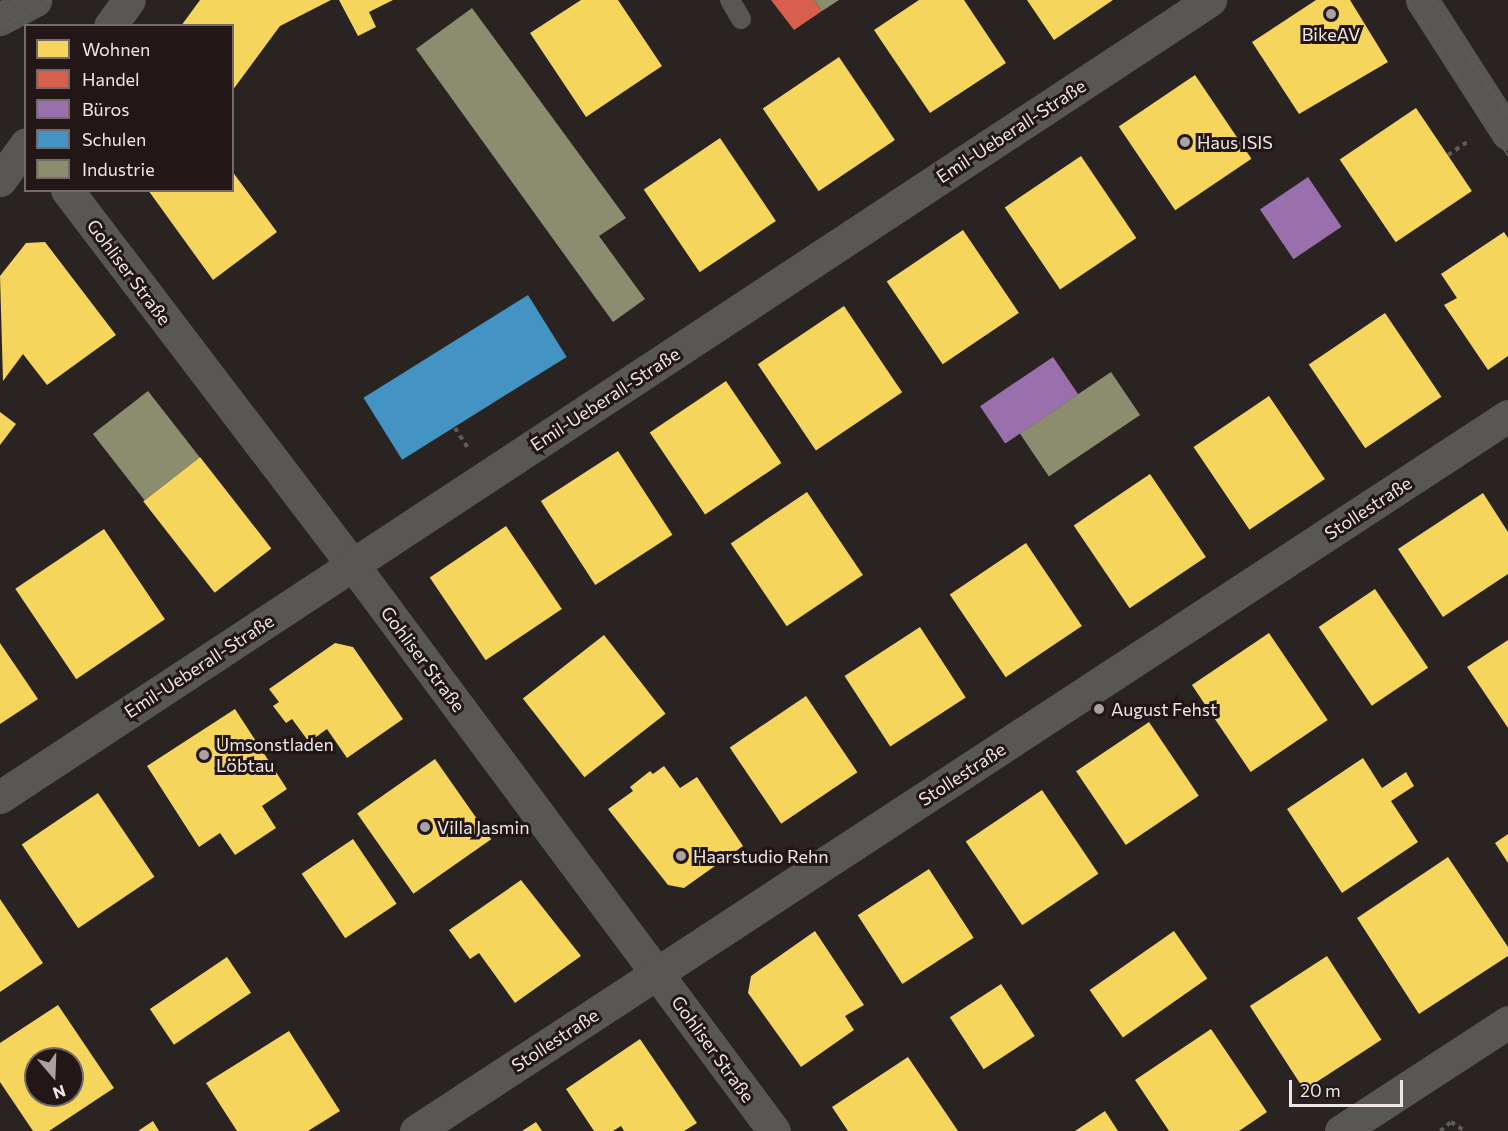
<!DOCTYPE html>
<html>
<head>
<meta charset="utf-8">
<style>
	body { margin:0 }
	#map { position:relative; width:1508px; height:1131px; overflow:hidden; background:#292322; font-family:Commissioner,sans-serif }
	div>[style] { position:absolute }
	.homes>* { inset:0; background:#f6d55c; transform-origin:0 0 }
	.shops>* { inset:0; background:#d6604d }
	.offices>* { inset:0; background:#9970ab; transform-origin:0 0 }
	.schools>* { inset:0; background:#4393c3; transform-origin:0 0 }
	.industry>* { inset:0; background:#8c8c6e; transform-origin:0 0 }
	.path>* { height:4px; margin-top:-2px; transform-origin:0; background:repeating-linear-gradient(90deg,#5f5c5c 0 4.5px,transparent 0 9px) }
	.service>* { height:20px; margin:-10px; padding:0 10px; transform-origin:10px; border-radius:10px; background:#595756 }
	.minor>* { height:33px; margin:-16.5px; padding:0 16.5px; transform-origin:16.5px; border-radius:16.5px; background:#595756 }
	.tertiary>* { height:33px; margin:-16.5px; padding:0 16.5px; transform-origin:16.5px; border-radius:16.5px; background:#595756 }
	.tram>* { height:1.5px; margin:-0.75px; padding:0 0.75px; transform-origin:0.75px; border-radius:0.75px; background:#5e5a59 }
	.dots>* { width:16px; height:16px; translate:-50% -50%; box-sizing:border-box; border:3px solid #221716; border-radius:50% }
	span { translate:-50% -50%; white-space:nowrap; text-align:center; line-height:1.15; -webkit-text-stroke:6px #221716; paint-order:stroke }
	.poi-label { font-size:18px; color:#eee6e5 }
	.left { translate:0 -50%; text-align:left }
	.street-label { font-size:18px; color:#eee6e5 }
	.legend { position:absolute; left:24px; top:24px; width:210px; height:168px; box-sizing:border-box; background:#221716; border:2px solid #746a69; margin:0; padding:8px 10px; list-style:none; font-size:18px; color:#eee6e5 }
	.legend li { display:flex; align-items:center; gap:12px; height:30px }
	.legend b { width:30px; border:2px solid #746a69 }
	.north { position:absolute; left:24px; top:1047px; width:60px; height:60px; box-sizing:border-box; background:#221716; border:2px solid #746a69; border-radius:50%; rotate:161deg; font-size:16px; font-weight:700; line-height:24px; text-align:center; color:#eee6e5 }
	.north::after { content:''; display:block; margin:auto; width:21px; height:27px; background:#a9a2a1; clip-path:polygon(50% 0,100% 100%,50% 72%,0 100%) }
	.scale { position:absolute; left:1289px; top:1080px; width:114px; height:27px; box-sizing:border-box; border:3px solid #eee6e5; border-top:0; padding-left:8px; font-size:18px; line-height:21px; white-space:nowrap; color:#eee6e5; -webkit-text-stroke:4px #221716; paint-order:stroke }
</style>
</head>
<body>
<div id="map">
	<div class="homes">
		<i style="clip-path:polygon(200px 0,331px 0,280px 26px,232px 91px,232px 26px,181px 26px)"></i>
		<i style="clip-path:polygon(339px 0,393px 0,369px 12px,376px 27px,358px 36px)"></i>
		<i style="clip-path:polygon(581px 0,618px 0,662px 66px,586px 117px,530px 33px)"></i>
		<i style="clip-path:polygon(919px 0,964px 0,1006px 63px,930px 113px,874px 30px)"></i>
		<i style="clip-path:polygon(1027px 0,1113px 0,1054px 40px)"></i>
		<i style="clip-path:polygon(1316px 0,1350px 0,1388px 62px,1299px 114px,1252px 42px)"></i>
		<i style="left:839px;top:57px;width:100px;height:92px;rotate:56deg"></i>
		<i style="left:1195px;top:75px;width:101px;height:92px;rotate:56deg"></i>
		<i style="left:1416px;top:108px;width:100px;height:92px;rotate:56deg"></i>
		<i style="left:720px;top:138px;width:100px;height:92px;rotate:56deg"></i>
		<i style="left:1081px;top:156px;width:99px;height:92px;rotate:56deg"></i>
		<i style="clip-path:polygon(232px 171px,277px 232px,213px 280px,148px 190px,232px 190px)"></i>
		<i style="left:963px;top:230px;width:100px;height:92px;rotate:56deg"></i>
		<i style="clip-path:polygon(1504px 232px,1508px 238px,1508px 356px,1488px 370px,1444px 305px,1457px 298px,1441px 274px)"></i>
		<i style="clip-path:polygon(45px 242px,116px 335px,47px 385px,23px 354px,3px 381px,0 276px,26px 243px)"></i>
		<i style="left:844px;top:306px;width:104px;height:104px;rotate:56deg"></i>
		<i style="left:1385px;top:313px;width:101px;height:92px;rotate:56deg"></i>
		<i style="left:726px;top:381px;width:99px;height:92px;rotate:56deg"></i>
		<i style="left:1269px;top:396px;width:100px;height:91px;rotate:56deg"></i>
		<i style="clip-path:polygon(0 412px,16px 424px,0 445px)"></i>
		<i style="left:618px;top:451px;width:100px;height:92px;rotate:57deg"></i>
		<i style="left:200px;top:457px;width:116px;height:72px;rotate:52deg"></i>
		<i style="left:1150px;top:474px;width:100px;height:92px;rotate:56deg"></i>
		<i style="left:807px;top:492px;width:100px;height:92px;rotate:56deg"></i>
		<i style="clip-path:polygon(1483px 493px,1508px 532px,1508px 574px,1443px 617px,1398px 549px)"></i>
		<i style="left:506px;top:526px;width:100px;height:92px;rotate:56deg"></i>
		<i style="left:104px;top:529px;width:109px;height:107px;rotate:56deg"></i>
		<i style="left:1026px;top:543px;width:100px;height:92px;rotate:56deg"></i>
		<i style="left:1375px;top:589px;width:95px;height:68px;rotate:56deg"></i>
		<i style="left:920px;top:627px;width:84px;height:90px;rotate:57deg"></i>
		<i style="left:1269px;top:633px;width:105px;height:93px;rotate:56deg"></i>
		<i style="left:604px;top:635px;width:100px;height:103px;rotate:52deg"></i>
		<i style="clip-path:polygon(1508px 640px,1508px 728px,1467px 667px)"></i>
		<i style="clip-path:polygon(0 643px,38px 699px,0 724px)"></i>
		<i style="clip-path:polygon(335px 643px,353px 647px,403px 719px,347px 758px,327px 729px,309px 742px,292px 719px,286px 723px,273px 706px,279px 702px,269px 689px)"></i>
		<i style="left:806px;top:696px;width:92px;height:92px;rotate:56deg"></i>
		<i style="clip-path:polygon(235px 709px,287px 789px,262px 806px,276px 828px,235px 855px,220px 833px,199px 847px,147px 766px)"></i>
		<i style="left:1149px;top:722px;width:89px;height:88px;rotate:56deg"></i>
		<i style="clip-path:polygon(1363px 758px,1382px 788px,1406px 772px,1414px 786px,1391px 801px,1418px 842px,1342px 893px,1287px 809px)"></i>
		<i style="left:435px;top:759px;width:98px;height:95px;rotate:55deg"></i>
		<i style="clip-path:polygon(664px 766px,680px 788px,697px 777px,743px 846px,684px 888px,668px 885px,608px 809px,633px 791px,630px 787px,650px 771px,653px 774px)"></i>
		<i style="left:1042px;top:790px;width:101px;height:92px;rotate:56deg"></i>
		<i style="left:98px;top:793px;width:101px;height:92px;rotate:56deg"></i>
		<i style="clip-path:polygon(1508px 834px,1508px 863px,1495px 843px)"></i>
		<i style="left:353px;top:839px;width:78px;height:62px;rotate:56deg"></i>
		<i style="clip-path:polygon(1448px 857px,1508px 947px,1508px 956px,1419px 1014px,1357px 918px)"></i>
		<i style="left:929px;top:869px;width:82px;height:85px;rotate:57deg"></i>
		<i style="clip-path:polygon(521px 880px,581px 956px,515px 1003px,479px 953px,470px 959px,449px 930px)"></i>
		<i style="clip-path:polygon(0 899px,43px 963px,0 992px)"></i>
		<i style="clip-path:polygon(815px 931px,864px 1005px,845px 1016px,854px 1030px,801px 1067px,748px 993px,751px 976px)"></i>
		<i style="left:1174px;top:931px;width:58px;height:103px;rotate:55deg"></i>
		<i style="left:1327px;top:956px;width:100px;height:92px;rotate:57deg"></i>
		<i style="left:227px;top:957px;width:43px;height:93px;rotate:56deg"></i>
		<i style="left:1001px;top:984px;width:62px;height:61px;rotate:57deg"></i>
		<i style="clip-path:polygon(evenodd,58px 1005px,114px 1088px,49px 1131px,33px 1131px,0 1082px,0 1043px,58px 1005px,36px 1059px,72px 1059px,72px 1095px,36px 1095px,36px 1059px)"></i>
		<i style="clip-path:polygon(1211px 1029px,1267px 1112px,1239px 1131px,1169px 1131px,1135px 1080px)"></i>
		<i style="clip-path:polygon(289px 1031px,340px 1111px,308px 1131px,237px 1131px,206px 1083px)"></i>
		<i style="clip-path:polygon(640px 1039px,697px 1123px,684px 1131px,624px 1131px,621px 1126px,613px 1131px,594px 1131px,566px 1089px)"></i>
		<i style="clip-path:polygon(908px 1057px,958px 1131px,848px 1131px,832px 1107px)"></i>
		<i style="clip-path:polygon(1105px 1111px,1118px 1131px,1075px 1131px)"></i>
		<i style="clip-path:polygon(153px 1121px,159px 1131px,138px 1131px)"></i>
		<i style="clip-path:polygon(536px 1122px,542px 1131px,522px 1131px)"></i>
	</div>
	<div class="shops">
		<i style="clip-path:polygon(771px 0,814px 0,822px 11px,794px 30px)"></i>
	</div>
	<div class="offices">
		<i style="left:1308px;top:177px;width:60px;height:58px;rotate:56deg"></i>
		<i style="left:1053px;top:357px;width:45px;height:88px;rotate:56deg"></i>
	</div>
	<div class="schools">
		<i style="left:528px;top:295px;width:73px;height:194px;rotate:58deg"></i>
	</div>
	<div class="industry">
		<i style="clip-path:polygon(814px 0,839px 0,822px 11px)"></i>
		<i style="clip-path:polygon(472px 8px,626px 218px,599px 236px,645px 299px,613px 322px,416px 49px)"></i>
		<i style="left:1111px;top:372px;width:52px;height:110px;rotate:56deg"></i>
		<i style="left:148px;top:391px;width:84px;height:70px;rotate:52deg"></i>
	</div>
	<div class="path">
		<i style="left:1448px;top:155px;width:27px;rotate:-34deg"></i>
		<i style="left:455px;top:428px;width:24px;rotate:57deg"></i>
		<i style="left:1440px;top:1131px;width:14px;rotate:-39deg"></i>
		<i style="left:1451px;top:1122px;width:17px;rotate:33deg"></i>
	</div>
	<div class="service">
		<i style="left:730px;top:0;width:22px;rotate:60deg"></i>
	</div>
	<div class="minor">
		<i style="left:0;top:19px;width:40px;rotate:-28deg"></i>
		<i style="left:67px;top:190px;width:472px;rotate:52.7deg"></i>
		<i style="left:353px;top:565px;width:705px;rotate:53.36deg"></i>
		<i style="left:0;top:797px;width:1449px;rotate:-33.37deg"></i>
		<i style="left:416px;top:1131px;width:1305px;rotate:-33.22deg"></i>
		<i style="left:1341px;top:1131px;width:199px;rotate:-33.1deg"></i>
	</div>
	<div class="tertiary">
		<i style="left:1422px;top:0;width:159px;rotate:57.3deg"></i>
		<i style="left:110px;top:26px;width:32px;rotate:-54deg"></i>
		<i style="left:0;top:180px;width:44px;rotate:-54.2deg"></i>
	</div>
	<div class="tram">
		<i style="left:1408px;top:0;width:184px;rotate:57.2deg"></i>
		<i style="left:1433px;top:0;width:137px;rotate:56.9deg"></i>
		<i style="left:0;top:10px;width:21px;rotate:-29deg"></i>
		<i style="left:0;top:28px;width:58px;rotate:-28.8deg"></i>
	</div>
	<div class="dots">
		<i style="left:1331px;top:14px;background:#a9a2a1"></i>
		<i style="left:1185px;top:142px;background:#a9a2a1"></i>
		<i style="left:1099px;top:709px;background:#a9a2a1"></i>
		<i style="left:204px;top:755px;background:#a9a2a1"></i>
		<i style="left:425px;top:827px;background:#a9a2a1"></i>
		<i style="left:681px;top:856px;background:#a9a2a1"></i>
	</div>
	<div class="poi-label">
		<span style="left:1331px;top:34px">BikeAV</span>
		<span class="left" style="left:1197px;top:142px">Haus ISIS</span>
		<span class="left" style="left:1111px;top:709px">August Fehst</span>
		<span class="left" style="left:216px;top:755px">Umsonstladen<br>Löbtau</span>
		<span class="left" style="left:437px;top:827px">Villa Jasmin</span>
		<span class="left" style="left:693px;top:856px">Haarstudio Rehn</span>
	</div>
	<div class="street-label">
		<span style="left:1011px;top:131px;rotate:-33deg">Emil-Ueberall-Straße</span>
		<span style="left:129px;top:272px;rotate:53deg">Gohliser Straße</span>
		<span style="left:605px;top:399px;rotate:-33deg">Emil-Ueberall-Straße</span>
		<span style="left:1368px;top:508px;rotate:-33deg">Stollestraße</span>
		<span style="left:423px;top:659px;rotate:53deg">Gohliser Straße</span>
		<span style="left:199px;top:666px;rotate:-33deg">Emil-Ueberall-Straße</span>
		<span style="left:962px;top:774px;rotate:-33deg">Stollestraße</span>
		<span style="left:555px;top:1040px;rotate:-33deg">Stollestraße</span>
		<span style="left:713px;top:1049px;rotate:54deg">Gohliser Straße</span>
	</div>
	<ul class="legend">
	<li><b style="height:16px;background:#f6d55c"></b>Wohnen</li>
	<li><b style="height:16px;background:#d6604d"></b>Handel</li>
	<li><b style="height:16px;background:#9970ab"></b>Büros</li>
	<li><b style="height:16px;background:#4393c3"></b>Schulen</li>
	<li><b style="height:16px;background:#8c8c6e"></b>Industrie</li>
	</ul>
	<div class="north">N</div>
	<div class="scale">20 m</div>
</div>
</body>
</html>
